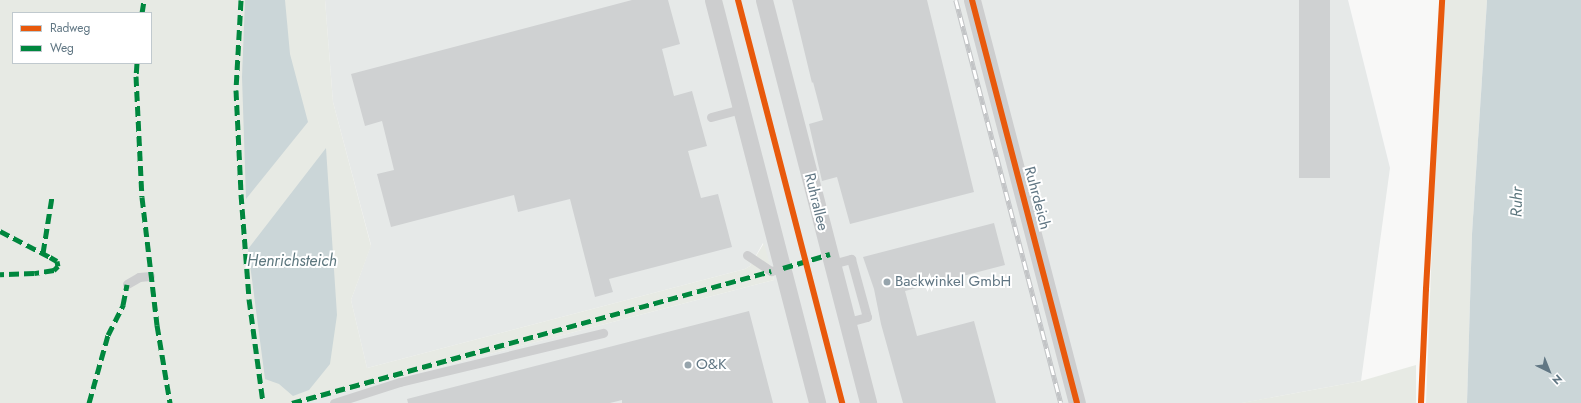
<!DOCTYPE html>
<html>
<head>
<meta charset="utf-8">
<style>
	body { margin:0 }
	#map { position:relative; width:1581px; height:403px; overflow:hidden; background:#f8f8f7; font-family:Jost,sans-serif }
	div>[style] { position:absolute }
	.built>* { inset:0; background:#e6e9e8 }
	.green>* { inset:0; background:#e7eae4 }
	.water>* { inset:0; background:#cbd6d8 }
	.building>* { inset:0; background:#cfd1d2; transform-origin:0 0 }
	.service>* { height:9px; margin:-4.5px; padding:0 4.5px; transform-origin:4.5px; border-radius:4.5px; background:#cdcecf }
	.minor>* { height:17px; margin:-8.5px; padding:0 8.5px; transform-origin:8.5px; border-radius:8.5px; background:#cdcecf }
	.rail>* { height:4.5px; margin-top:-2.25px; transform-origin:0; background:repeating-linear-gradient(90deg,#fff 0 9px,#c2c4c6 0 18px); box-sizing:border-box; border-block:1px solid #c2c4c6 }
	.quiet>* { height:5px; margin-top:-2.5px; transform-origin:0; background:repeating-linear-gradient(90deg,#00873e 0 10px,transparent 0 15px) }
	.cycleway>* { height:6px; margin:-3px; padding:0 3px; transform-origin:3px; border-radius:3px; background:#e8590c }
	.dots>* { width:11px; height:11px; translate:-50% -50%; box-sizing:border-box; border:2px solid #fff; border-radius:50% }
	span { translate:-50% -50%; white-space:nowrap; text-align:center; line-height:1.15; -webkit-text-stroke:4px #fff; paint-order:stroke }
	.street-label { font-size:15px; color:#617784 }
	.poi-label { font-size:15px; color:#617784 }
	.left { translate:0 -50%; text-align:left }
	.water-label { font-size:16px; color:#5d777e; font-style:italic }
	.legend { position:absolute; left:12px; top:12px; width:140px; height:52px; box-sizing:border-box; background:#fff; border:1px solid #c0c9ce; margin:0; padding:5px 7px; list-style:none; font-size:12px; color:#617784 }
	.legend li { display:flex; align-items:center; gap:8px; height:20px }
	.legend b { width:20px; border:1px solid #c0c9ce }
	.north { position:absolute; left:1529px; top:351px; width:40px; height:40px; -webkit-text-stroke:3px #fff; paint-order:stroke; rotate:137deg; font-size:11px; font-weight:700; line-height:16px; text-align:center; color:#617784 }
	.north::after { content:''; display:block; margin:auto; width:14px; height:18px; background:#617784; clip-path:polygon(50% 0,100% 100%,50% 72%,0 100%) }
</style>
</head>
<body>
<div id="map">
	<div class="built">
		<i style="clip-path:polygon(325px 0,1348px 0,1390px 168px,1361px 381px,1242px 403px,301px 403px,774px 280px,763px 243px,750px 266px,745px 269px,367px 368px,351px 300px,371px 245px,333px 102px)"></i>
	</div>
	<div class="green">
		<i style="clip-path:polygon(evenodd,0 0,325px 0,333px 102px,371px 246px,351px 300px,367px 368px,745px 269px,750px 266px,764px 243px,774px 280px,301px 403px,0 403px,0 0,13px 13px,151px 13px,151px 63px,13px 63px,13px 13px)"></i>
		<i style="clip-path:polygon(1444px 0,1487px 0,1472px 234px,1467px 403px,1426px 403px,1436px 138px)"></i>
		<i style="clip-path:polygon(1416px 365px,1416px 403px,1241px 403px,1361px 381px)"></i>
	</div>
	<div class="water">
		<i style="clip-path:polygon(245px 0,285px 0,290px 54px,308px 122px,246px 199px,242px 77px)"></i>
		<i style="clip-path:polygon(1487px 0,1581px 0,1581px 403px,1467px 403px,1472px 234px)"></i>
		<i style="clip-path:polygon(326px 148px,337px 315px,330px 364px,309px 390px,293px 396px,279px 384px,265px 379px,248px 249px)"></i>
	</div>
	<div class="building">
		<i style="clip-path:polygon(632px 0,668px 0,680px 44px,662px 49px,674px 96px,692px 91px,707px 146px,688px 151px,701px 198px,718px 194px,732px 247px,609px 279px,613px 292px,595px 297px,570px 199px,518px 212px,514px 195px,391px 227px,377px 174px,394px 170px,382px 121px,365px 126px,351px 74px)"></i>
		<i style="clip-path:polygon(792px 0,927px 0,974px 192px,850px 224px,837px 177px,822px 181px,809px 124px,823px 120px,813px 82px,812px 83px)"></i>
		<i style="left:1299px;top:0;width:31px;height:178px"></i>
		<i style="clip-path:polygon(994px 223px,1005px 265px,905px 291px,917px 336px,974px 321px,996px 403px,903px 403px,881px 324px,874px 289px,863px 257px)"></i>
		<i style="clip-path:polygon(749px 311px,773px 403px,622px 403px,622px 400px,610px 403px,408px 403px,407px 399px)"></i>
	</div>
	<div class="service">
		<i style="left:711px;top:117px;width:31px;rotate:-15deg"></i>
		<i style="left:747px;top:255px;width:29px;rotate:34deg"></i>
		<i style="left:771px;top:271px;width:12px;rotate:-14deg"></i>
		<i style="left:832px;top:264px;width:20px;rotate:-15deg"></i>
		<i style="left:851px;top:259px;width:60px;rotate:74.6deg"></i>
		<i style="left:867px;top:317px;width:20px;rotate:165deg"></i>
		<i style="left:127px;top:284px;width:14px;rotate:-30deg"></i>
		<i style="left:139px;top:277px;width:11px;rotate:-5deg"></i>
		<i style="left:334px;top:403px;width:69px;rotate:-17.7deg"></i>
		<i style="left:400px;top:382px;width:209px;rotate:-13.6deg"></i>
	</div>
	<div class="minor">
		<i style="left:713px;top:0;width:416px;rotate:75.5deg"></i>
		<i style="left:764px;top:0;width:416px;rotate:75.5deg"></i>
		<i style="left:972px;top:0;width:416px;rotate:75.4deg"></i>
	</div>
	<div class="rail">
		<i style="left:956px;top:0;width:416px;rotate:75.4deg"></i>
	</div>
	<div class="quiet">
		<i style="left:241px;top:0;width:90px;rotate:93.2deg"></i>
		<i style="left:236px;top:90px;width:104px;rotate:87.2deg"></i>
		<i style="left:241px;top:194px;width:105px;rotate:85.6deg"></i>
		<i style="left:249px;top:299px;width:105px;rotate:82.3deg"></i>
		<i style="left:142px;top:13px;width:13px;rotate:-81deg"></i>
		<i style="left:137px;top:63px;width:13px;rotate:94deg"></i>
		<i style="left:136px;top:76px;width:121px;rotate:87.2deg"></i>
		<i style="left:142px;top:197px;width:129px;rotate:83.3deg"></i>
		<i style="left:157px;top:325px;width:79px;rotate:80.5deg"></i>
		<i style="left:0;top:231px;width:56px;rotate:27.5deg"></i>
		<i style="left:50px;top:257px;width:8px;rotate:30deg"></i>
		<i style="left:57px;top:261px;width:5px;rotate:79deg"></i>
		<i style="left:58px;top:266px;width:6px;rotate:135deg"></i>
		<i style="left:54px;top:270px;width:20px;rotate:171deg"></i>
		<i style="left:34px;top:273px;width:34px;rotate:178deg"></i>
		<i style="left:43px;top:253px;width:57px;rotate:-80.9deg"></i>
		<i style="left:783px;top:268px;width:49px;rotate:-16.6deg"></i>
		<i style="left:89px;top:403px;width:71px;rotate:-74.4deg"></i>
		<i style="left:108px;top:335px;width:34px;rotate:-63deg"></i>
		<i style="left:123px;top:305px;width:21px;rotate:-79deg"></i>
		<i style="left:292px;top:403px;width:497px;rotate:-15.4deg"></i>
	</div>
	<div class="cycleway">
		<i style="left:738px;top:0;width:416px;rotate:75.5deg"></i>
		<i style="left:972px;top:0;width:416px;rotate:75.4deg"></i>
		<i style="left:1421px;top:403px;width:114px;rotate:-87.5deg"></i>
		<i style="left:1426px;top:289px;width:289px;rotate:-86.8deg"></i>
	</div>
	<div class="dots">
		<i style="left:887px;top:282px;background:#96a4ac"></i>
		<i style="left:688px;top:365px;background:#96a4ac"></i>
	</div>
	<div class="street-label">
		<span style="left:1037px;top:198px;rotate:75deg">Ruhrdeich</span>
		<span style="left:816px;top:202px;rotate:76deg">Ruhrallee</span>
	</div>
	<div class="poi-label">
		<span class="left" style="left:895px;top:282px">Backwinkel GmbH</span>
		<span class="left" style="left:696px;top:365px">O&amp;K</span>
	</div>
	<div class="water-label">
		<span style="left:1517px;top:202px;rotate:-89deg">Ruhr</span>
		<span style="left:292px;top:261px">Henrichsteich</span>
	</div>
	<ul class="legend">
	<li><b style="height:5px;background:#e8590c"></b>Radweg</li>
	<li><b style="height:5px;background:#00873e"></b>Weg</li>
	</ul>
	<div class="north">N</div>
</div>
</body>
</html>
